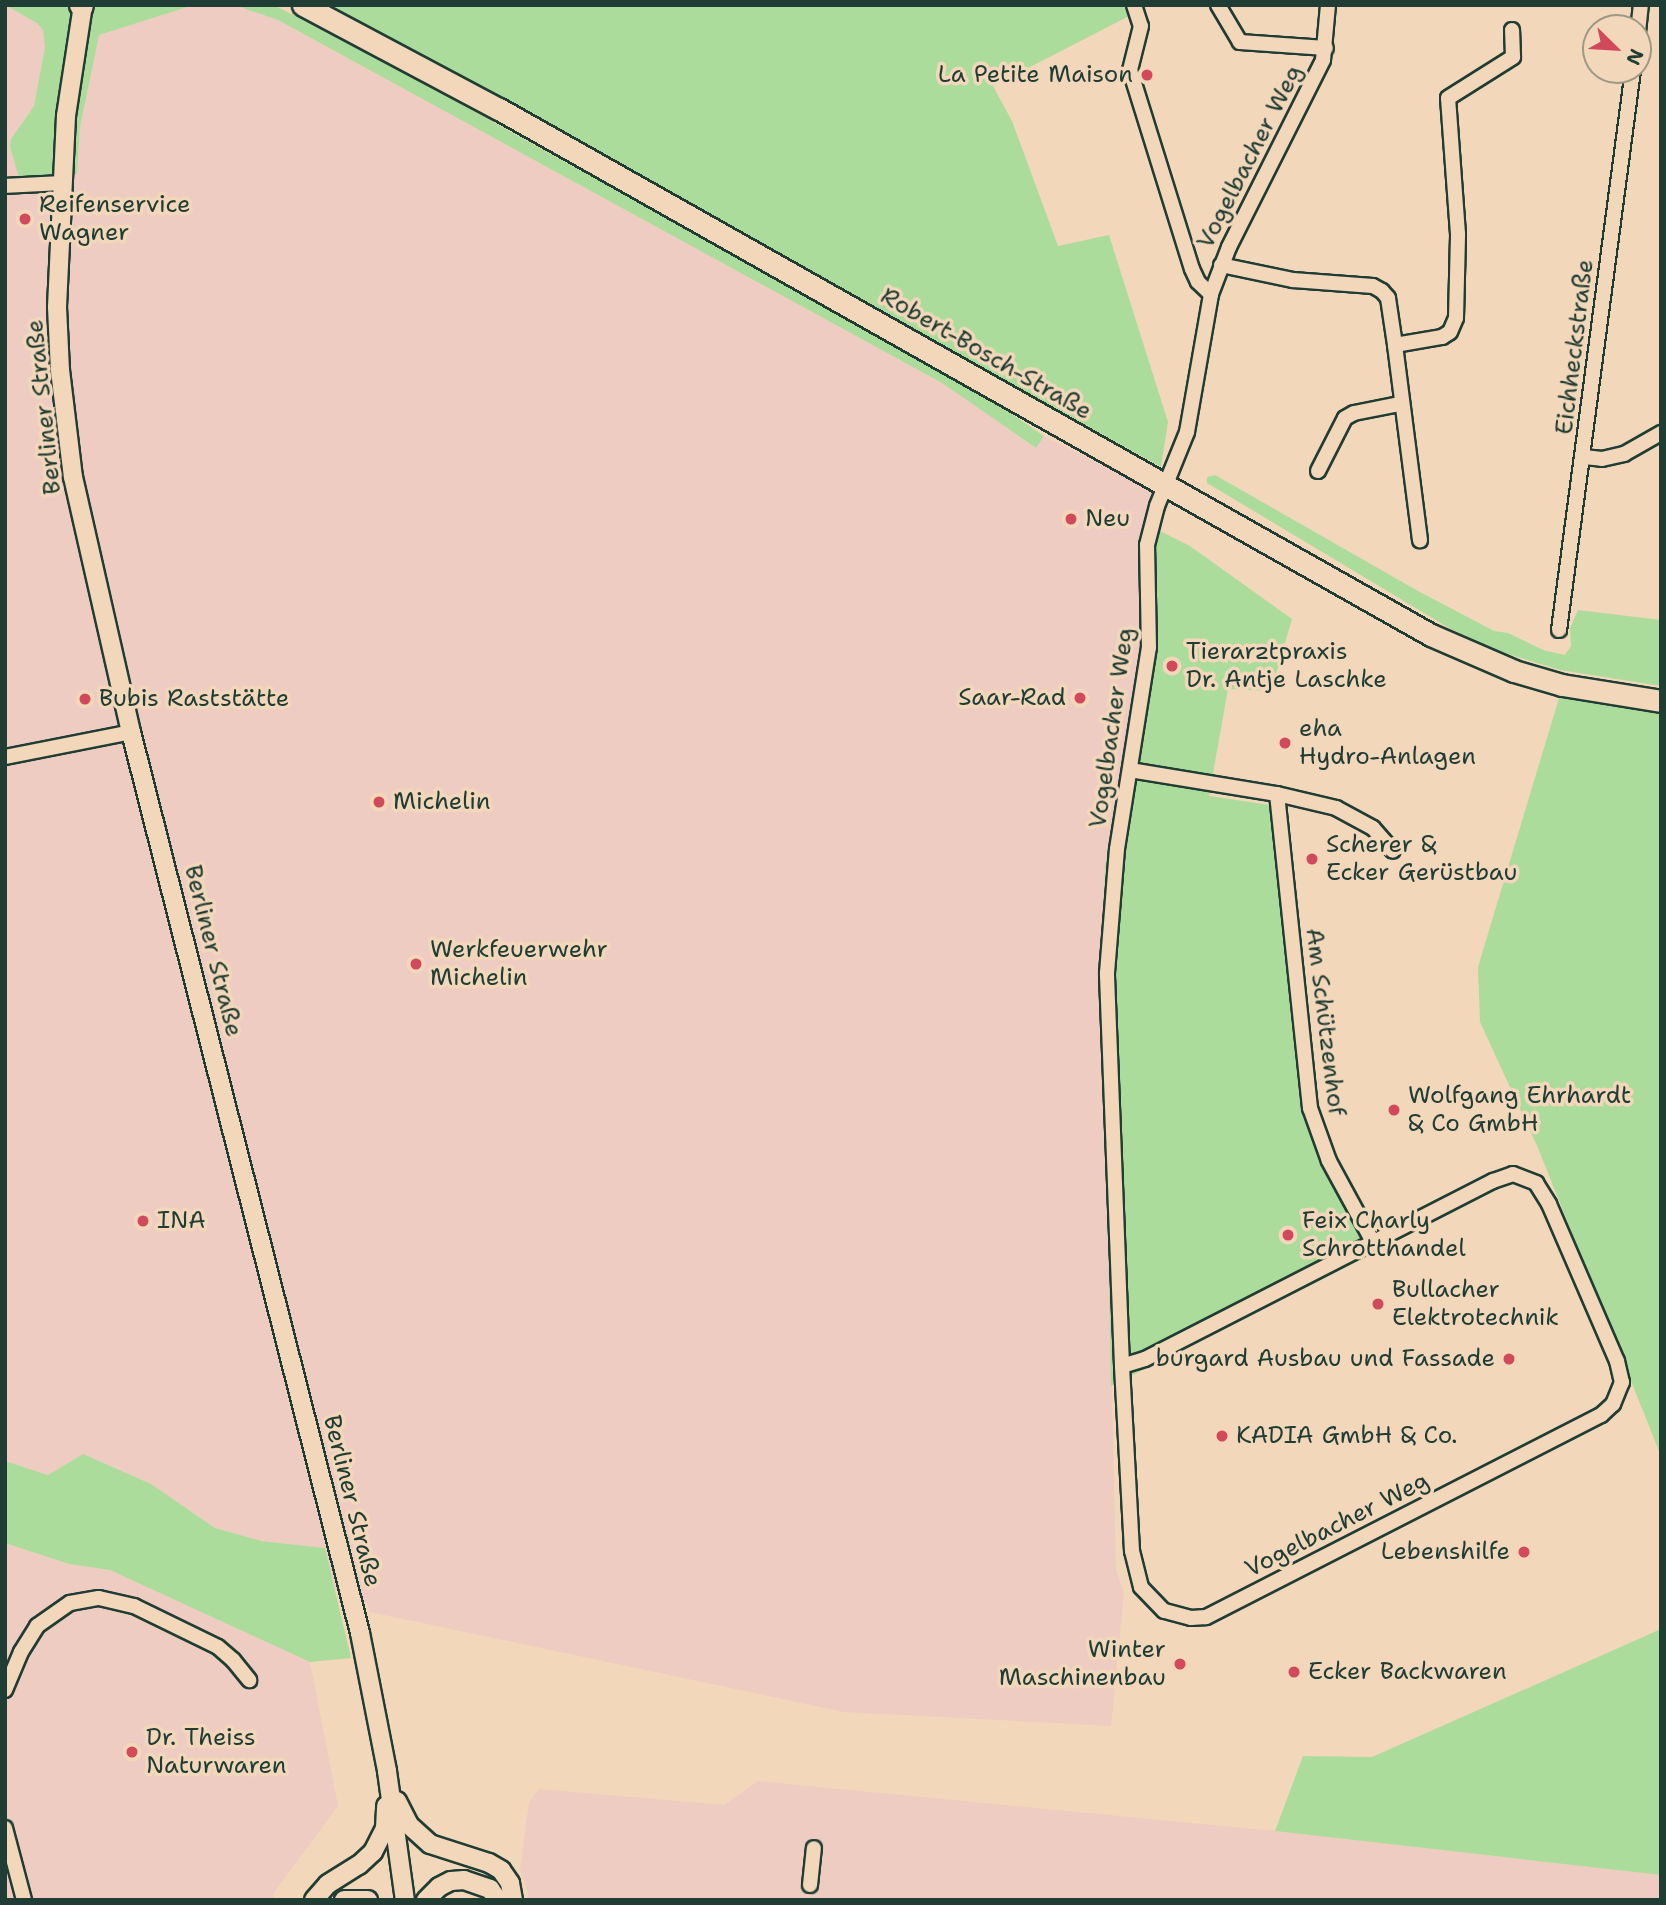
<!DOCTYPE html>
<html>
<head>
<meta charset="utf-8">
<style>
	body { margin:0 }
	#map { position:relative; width:1666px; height:1905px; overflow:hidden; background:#f3d7ba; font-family:"Shantell Sans",sans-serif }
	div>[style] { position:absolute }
	.built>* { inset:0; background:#eeccc1 }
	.green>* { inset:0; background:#acdc9c }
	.roads { filter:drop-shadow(2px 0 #1f3d34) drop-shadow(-2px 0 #1f3d34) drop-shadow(0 2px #1f3d34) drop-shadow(0 -2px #1f3d34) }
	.minor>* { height:14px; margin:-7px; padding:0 7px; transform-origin:7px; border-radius:7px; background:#f3d7ba }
	.tertiary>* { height:18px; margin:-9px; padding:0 9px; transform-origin:9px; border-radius:9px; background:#f3d7ba }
	.secondary>* { height:21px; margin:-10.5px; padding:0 10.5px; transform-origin:10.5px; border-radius:10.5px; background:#f3d7ba }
	.dots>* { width:19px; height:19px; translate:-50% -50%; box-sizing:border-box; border:4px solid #f3d7ba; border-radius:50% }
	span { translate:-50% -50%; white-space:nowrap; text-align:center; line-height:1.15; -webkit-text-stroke:7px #f3d7ba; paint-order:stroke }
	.poi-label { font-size:24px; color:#1f3d34 }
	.right { translate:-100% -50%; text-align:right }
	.left { translate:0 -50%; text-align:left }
	.street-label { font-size:24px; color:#1f3d34 }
	.frame { position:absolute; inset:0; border:7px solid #1f3d34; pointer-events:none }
	.north { position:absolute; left:1582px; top:14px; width:70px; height:70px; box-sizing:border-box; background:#f3d7ba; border:2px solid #9e9984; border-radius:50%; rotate:114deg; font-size:19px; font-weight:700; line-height:28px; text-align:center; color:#1f3d34 }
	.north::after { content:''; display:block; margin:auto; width:24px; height:32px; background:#d1495b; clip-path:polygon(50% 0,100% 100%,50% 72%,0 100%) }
</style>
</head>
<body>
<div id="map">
	<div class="built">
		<i style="clip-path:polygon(5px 5px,37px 22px,43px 30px,45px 47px,34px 106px,11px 139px,77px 174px,80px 127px,99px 35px,194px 5px,240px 7px,278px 20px,942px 383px,1035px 448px,1044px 436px,1151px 490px,1146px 524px,1146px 621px,1105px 867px,1102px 947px,1116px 1570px,1124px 1593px,1111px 1726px,844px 1712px,370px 1612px,367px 1603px,334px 1589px,325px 1548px,261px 1541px,215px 1528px,151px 1484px,83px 1454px,48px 1475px,5px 1461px)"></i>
		<i style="clip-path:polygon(5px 1543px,69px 1564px,110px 1570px,310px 1662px,338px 1806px,273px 1894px,274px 1900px,5px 1900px)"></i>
		<i style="clip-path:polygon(758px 1781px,1275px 1831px,1661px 1875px,1661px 1900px,527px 1900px,528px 1893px,520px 1870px,529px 1802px,539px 1789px,724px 1805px)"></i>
	</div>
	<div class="green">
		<i style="clip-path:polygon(5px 5px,194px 5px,99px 35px,80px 127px,77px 174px,19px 178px,10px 147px,11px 139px,34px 106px,45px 47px,43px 30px,37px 23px)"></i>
		<i style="clip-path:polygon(208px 5px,274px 5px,425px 84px,916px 357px,993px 401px,1044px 436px,1036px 448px,942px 383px,278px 20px,240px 7px)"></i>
		<i style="clip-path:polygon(321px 5px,1126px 5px,1131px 15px,993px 86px,1012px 121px,1058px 246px,1109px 235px,1168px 422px,1161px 467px,770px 249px)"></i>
		<i style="clip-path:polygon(1215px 475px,1418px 591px,1494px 631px,1508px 633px,1543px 650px,1565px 655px,1571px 646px,1570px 628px,1578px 610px,1661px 620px,1661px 686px,1560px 670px,1498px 651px,1449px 628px,1207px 483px,1207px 477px)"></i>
		<i style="clip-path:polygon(1146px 524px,1190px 546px,1292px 619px,1271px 691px,1228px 689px,1209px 796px,1270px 805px,1305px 1115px,1327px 1169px,1374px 1253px,1111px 1386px,1102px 947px,1105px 867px,1146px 621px)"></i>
		<i style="clip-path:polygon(1559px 698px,1661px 709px,1661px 1456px,1538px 1148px,1480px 1022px,1478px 967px)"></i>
		<i style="clip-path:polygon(83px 1454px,151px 1484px,215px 1528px,261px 1541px,325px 1548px,351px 1658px,310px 1662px,110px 1570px,69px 1564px,5px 1543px,5px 1461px,48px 1475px)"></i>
		<i style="clip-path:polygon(1661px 1629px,1661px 1875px,1275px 1831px,1303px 1756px,1372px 1757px)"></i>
	</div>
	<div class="roads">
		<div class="minor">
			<i style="left:1134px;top:5px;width:22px;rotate:72deg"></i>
			<i style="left:1141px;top:26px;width:45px;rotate:104deg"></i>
			<i style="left:1130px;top:70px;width:208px;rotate:72.7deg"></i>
			<i style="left:1192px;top:269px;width:14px;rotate:65deg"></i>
			<i style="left:1198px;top:282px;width:18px;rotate:43deg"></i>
			<i style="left:1218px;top:5px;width:43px;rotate:59.3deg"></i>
			<i style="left:1240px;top:42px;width:86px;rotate:4deg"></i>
			<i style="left:1638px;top:32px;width:27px;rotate:-84deg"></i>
			<i style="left:5px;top:186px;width:55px;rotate:-3.1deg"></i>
			<i style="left:1221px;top:265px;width:74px;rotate:11.8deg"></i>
			<i style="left:1293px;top:280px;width:80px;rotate:4.3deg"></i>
			<i style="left:1373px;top:286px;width:10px;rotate:29deg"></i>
			<i style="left:1382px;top:291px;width:9px;rotate:49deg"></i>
			<i style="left:1388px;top:298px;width:48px;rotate:81.5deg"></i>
			<i style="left:1395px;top:345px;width:197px;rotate:82.7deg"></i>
			<i style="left:1395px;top:345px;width:48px;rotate:-9.7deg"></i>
			<i style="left:1442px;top:337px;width:9px;rotate:-32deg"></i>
			<i style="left:1450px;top:332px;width:15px;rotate:-67deg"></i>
			<i style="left:1456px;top:318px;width:84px;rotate:-88.6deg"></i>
			<i style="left:1458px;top:234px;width:136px;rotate:-94.2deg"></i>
			<i style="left:1448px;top:98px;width:77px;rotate:-32.2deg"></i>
			<i style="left:1513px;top:57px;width:27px;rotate:-92deg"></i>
			<i style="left:1584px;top:457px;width:18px;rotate:6deg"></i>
			<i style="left:1602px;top:459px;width:23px;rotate:-13deg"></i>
			<i style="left:1624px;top:454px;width:43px;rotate:-29.6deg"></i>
			<i style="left:1318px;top:471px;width:59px;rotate:-63deg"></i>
			<i style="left:1345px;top:418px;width:10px;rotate:-29deg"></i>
			<i style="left:1354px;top:413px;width:47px;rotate:-11.1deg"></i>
			<i style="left:1559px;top:630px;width:565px;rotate:-82.47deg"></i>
			<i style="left:5px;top:757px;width:128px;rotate:-11.2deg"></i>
			<i style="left:1130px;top:770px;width:149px;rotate:9.3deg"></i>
			<i style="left:1277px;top:794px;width:61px;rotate:13.3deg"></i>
			<i style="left:1336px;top:808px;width:42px;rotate:28.4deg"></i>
			<i style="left:1373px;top:828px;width:30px;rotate:49deg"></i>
			<i style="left:1277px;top:794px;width:316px;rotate:84deg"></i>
			<i style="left:1310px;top:1108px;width:56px;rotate:70.3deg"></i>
			<i style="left:1329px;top:1161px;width:92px;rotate:61.5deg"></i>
			<i style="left:1122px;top:1366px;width:24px;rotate:-17deg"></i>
			<i style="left:1145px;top:1359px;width:391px;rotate:-27.1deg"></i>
			<i style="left:1493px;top:1181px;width:21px;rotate:-19deg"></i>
			<i style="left:1513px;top:1174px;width:25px;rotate:21deg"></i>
			<i style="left:1536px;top:1183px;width:25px;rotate:58deg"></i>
			<i style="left:1549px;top:1204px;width:171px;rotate:66.6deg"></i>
			<i style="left:1617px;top:1361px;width:22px;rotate:77deg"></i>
			<i style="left:1622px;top:1382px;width:24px;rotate:112deg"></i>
			<i style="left:1613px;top:1404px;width:16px;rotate:137deg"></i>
			<i style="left:1601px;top:1415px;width:444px;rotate:152.9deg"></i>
			<i style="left:1206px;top:1617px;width:15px;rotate:176deg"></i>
			<i style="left:1191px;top:1618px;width:28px;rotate:-165deg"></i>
			<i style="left:1164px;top:1611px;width:33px;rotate:-134deg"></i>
			<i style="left:1141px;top:1587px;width:37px;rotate:-104deg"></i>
			<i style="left:1132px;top:1551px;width:185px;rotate:-93.1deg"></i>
			<i style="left:1122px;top:1366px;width:393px;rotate:-92.2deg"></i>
			<i style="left:1107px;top:973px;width:124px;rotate:-85.4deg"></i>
			<i style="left:1117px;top:849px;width:204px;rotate:-81deg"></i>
			<i style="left:1149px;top:648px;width:103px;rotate:-91.1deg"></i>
			<i style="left:1147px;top:545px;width:40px;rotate:-75.6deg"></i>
			<i style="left:1157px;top:506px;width:80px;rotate:-67.9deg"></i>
			<i style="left:1187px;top:432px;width:140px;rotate:-80.1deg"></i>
			<i style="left:1211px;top:294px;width:50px;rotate:-69deg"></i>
			<i style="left:1229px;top:247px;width:209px;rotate:-63.3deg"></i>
			<i style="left:1323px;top:60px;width:55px;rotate:-84.8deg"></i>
			<i style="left:5px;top:1690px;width:41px;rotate:-67.2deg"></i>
			<i style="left:21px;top:1652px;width:31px;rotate:-58deg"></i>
			<i style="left:37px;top:1626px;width:40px;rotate:-34.9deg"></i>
			<i style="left:70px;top:1603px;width:29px;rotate:-10deg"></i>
			<i style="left:99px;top:1598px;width:36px;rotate:13deg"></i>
			<i style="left:134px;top:1606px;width:93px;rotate:26deg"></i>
			<i style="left:218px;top:1647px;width:20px;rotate:41deg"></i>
			<i style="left:233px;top:1660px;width:26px;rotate:51deg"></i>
			<i style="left:5px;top:1828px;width:74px;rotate:75.2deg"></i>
			<i style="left:810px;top:1885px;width:37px;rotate:-84deg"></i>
		</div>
		<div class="tertiary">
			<i style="left:83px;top:5px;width:112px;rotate:98.7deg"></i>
			<i style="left:66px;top:116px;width:191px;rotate:92.7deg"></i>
			<i style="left:57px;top:307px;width:63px;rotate:87.3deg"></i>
			<i style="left:60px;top:370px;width:108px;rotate:83.1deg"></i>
			<i style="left:73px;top:477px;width:262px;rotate:77.2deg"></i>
			<i style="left:131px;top:732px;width:930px;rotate:75.74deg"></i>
			<i style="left:360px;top:1633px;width:141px;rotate:78.9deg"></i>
			<i style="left:387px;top:1771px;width:130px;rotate:82.1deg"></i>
			<i style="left:397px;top:1801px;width:27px;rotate:63deg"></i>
			<i style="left:409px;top:1825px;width:28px;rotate:42deg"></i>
			<i style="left:430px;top:1844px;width:62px;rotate:17.9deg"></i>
			<i style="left:489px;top:1863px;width:14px;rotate:30deg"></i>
			<i style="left:501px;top:1870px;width:16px;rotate:55deg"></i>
			<i style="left:510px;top:1883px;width:17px;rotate:80deg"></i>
			<i style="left:314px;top:1900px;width:21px;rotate:-49deg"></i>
			<i style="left:328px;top:1884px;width:36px;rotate:-32deg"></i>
			<i style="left:359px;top:1865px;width:19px;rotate:-43deg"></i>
			<i style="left:373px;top:1852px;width:27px;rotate:-63deg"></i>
			<i style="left:385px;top:1828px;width:22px;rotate:-87deg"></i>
			<i style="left:344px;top:1900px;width:24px"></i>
			<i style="left:426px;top:1900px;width:18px;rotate:-45deg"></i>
			<i style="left:439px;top:1887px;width:13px;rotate:-27deg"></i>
			<i style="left:451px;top:1881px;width:13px;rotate:-4deg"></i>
			<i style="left:464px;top:1880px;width:28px;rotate:19deg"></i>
			<i style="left:490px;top:1889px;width:14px;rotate:54deg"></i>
		</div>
		<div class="secondary">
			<i style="left:80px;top:5px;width:2px;rotate:27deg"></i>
			<i style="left:303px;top:5px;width:222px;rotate:28deg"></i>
			<i style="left:499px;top:109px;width:1070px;rotate:29.44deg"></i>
			<i style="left:1431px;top:635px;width:90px;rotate:23.4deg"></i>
			<i style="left:1514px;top:671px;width:50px;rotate:16.3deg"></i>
			<i style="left:1562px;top:685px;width:100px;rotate:9.2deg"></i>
		</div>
	</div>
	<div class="dots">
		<i style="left:1147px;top:75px;background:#d1495b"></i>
		<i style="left:25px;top:219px;background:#d1495b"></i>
		<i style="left:1071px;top:519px;background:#d1495b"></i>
		<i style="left:1172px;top:666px;background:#d1495b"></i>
		<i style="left:1080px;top:698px;background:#d1495b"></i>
		<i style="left:85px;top:699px;background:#d1495b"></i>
		<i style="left:1285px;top:743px;background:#d1495b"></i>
		<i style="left:379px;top:802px;background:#d1495b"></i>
		<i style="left:1312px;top:859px;background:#d1495b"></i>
		<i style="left:416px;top:964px;background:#d1495b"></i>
		<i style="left:1394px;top:1110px;background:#d1495b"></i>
		<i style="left:143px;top:1221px;background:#d1495b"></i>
		<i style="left:1288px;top:1235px;background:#d1495b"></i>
		<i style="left:1378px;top:1304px;background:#d1495b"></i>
		<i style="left:1509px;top:1359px;background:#d1495b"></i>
		<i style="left:1222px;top:1436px;background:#d1495b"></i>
		<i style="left:1524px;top:1552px;background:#d1495b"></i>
		<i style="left:1180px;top:1664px;background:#d1495b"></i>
		<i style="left:1294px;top:1672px;background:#d1495b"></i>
		<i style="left:132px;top:1752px;background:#d1495b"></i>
	</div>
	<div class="poi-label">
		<span class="right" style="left:1133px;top:75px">La Petite Maison</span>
		<span class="left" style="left:39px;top:219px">Reifenservice<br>Wagner</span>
		<span class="left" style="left:1085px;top:519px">Neu</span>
		<span class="left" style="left:1186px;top:666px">Tierarztpraxis<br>Dr. Antje Laschke</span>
		<span class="right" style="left:1066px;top:698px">Saar-Rad</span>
		<span class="left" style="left:99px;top:699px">Bubis Raststätte</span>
		<span class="left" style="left:1299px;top:743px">eha<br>Hydro-Anlagen</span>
		<span class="left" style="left:393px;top:802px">Michelin</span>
		<span class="left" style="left:1326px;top:859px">Scherer &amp;<br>Ecker Gerüstbau</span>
		<span class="left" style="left:430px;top:964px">Werkfeuerwehr<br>Michelin</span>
		<span class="left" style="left:1408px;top:1110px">Wolfgang Ehrhardt<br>&amp; Co GmbH</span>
		<span class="left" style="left:157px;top:1221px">INA</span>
		<span class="left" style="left:1302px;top:1235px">Feix Charly<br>Schrotthandel</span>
		<span class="left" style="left:1392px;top:1304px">Bullacher<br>Elektrotechnik</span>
		<span class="right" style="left:1495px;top:1359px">burgard Ausbau und Fassade</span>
		<span class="left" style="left:1236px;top:1436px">KADIA GmbH &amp; Co.</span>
		<span class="right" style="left:1510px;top:1552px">Lebenshilfe</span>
		<span class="right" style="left:1166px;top:1664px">Winter<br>Maschinenbau</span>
		<span class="left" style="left:1308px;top:1672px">Ecker Backwaren</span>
		<span class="left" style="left:146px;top:1752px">Dr. Theiss<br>Naturwaren</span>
	</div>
	<div class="street-label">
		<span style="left:1250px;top:157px;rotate:-63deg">Vogelbacher Weg</span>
		<span style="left:1575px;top:347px;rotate:-83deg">Eichheckstraße</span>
		<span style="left:986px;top:354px;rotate:30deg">Robert-Bosch-Straße</span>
		<span style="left:44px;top:407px;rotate:-96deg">Berliner Straße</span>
		<span style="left:1112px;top:728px;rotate:-82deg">Vogelbacher Weg</span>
		<span style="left:213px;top:951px;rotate:76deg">Berliner Straße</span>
		<span style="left:1325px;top:1022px;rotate:83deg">Am Schützenhof</span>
		<span style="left:352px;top:1501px;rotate:76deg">Berliner Straße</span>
		<span style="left:1337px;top:1525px;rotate:-27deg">Vogelbacher Weg</span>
	</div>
	<div class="frame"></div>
	<div class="north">N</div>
</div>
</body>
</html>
